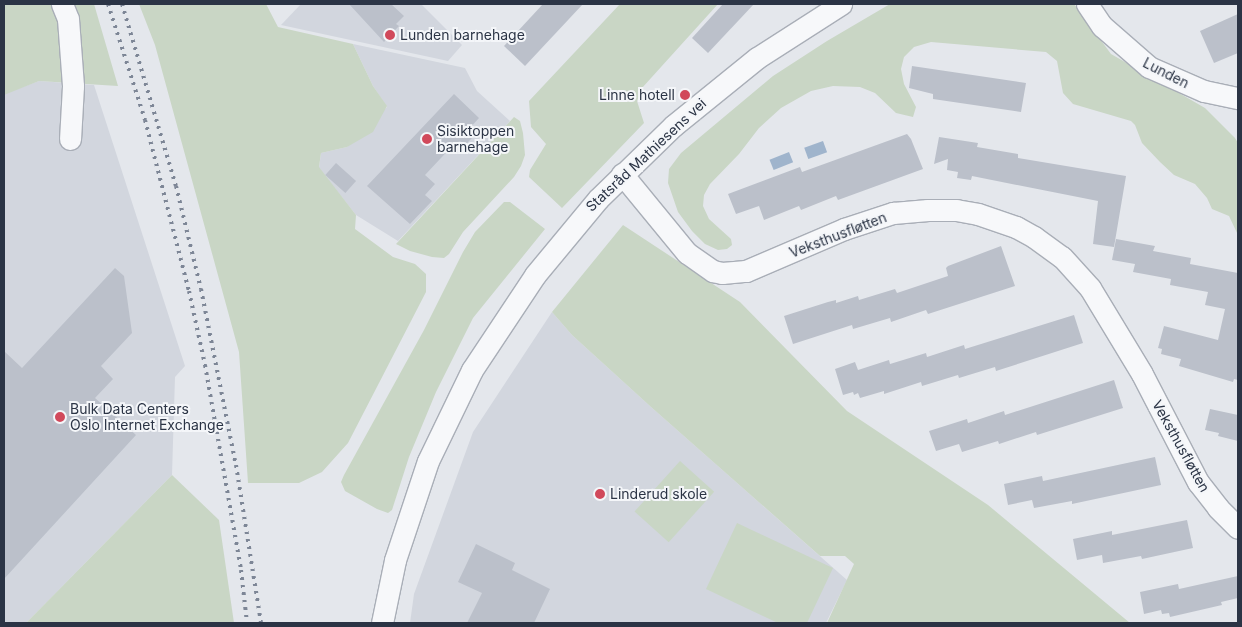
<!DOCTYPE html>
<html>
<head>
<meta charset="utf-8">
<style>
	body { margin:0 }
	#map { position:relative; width:1242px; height:627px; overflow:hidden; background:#e4e7ec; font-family:Inter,sans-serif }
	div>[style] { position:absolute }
	.built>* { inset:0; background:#d2d6de }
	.green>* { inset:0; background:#c9d6c5; transform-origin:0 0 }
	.water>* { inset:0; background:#9fb4cc; transform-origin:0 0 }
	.building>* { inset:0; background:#bbc0ca; transform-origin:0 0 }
	.roads { filter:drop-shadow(1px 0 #a9aeb7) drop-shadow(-1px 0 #a9aeb7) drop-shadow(0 1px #a9aeb7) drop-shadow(0 -1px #a9aeb7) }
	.minor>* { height:21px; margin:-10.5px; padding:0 10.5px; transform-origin:10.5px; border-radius:10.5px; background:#f7f8fa }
	.rail>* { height:4px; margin-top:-2px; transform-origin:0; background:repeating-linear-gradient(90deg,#7d8696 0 2.5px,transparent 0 7.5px) }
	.dots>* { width:14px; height:14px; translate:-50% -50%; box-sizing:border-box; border:2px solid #f4f6f9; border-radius:50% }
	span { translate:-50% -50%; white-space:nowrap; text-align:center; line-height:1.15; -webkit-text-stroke:4px #f4f6f9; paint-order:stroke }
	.poi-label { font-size:14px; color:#2b3445 }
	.left { translate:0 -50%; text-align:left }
	.right { translate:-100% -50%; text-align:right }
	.street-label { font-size:14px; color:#2b3445 }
	.frame { position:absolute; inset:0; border:5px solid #2b3445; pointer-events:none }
</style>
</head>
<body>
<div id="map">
	<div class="built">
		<i style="clip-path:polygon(301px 4px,421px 4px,462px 45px,448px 61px,281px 25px)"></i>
		<i style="clip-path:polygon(353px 44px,465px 68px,477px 91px,510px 121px,398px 241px,356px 215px,319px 168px,321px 153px,347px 147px,387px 107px,373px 86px)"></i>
		<i style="clip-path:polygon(39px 81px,94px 85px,185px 366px,175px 377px,172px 475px,26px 623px,4px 623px,4px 94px)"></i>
		<i style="clip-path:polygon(552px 312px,572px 335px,651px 407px,847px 580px,826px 623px,410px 623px,414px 594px,473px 432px)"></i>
	</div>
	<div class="green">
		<i style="clip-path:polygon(4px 4px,94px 4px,118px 86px,39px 81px,4px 95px)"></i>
		<i style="clip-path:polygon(139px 4px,266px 4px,278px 27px,353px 44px,373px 86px,387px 106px,373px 132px,347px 147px,321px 153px,319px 167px,356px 215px,355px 229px,393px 257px,415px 264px,426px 274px,426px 292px,348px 443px,322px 472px,299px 483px,248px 483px,239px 352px,155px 45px)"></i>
		<i style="clip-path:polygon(620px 4px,718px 4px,642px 88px,637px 101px,644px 123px,562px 208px,529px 177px,530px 170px,546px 144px,531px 127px,529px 101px)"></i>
		<i style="clip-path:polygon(890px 4px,1074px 4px,1111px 54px,1205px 108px,1235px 138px,1238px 143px,1238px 235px,1229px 216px,1212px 209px,1207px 198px,1195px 184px,1174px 175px,1160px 162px,1142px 143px,1135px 125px,1131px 121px,1073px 104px,1063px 93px,1057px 61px,1046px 52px,931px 42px,914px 47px,904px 57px,901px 69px,904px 84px,916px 107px,913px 117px,896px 113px,875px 93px,860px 87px,833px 86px,811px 91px,781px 108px,759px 128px,739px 154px,710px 184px,704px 195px,703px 206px,709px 219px,731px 239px,732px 245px,727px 249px,718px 250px,705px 244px,692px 231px,678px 212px,668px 183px,669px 169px,681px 153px,773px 76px,827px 41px)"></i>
		<i style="clip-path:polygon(514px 117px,520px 121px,523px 133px,525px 155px,521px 166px,514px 177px,463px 232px,449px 254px,444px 258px,432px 257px,410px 251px,396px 244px)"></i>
		<i style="clip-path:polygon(504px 202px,510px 202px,545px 229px,473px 318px,436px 392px,409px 457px,392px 510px,388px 513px,377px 509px,345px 491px,341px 482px,344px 475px,424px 330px,463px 252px,475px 232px)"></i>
		<i style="clip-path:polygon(623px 225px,740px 302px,847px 411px,988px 505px,1130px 623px,827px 623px,854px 564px,845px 556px,820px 556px,651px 407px,572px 335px,552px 312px)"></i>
		<i style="left:680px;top:461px;width:46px;height:68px;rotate:42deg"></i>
		<i style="clip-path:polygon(172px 475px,219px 520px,234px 623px,26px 623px)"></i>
		<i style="clip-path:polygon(737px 523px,833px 568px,807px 623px,778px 623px,706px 589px)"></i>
	</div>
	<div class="water">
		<i style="left:823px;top:141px;width:12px;height:20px;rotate:70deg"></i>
		<i style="left:789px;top:152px;width:11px;height:21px;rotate:68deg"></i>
	</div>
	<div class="building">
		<i style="clip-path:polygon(349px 4px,391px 4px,404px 16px,396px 24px,399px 26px,384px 42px)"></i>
		<i style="clip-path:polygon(543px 4px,583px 4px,525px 66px,504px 46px)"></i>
		<i style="clip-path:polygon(723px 4px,754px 4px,708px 53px,692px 38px)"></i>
		<i style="clip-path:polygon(1238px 14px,1238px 53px,1214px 63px,1200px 31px)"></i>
		<i style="clip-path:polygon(912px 66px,1026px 83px,1021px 112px,933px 99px,933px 94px,909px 88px)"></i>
		<i style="clip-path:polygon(454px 94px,479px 118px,468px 130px,474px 136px,462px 148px,456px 142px,425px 175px,435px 184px,425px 195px,432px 201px,410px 224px,367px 186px)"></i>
		<i style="clip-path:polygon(907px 134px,911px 139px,923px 169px,838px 200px,836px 196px,801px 210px,799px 206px,764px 220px,759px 206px,736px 214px,728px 194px,800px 167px,802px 172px)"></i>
		<i style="clip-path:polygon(939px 137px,978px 143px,977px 147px,1018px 154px,1018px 158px,1126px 176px,1114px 247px,1093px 244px,1098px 201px,972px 176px,971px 180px,957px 178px,958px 172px,947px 170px,948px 159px,934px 164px)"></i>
		<i style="left:336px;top:163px;width:27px;height:16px;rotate:42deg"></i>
		<i style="clip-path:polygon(1116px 239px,1155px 246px,1153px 251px,1191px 258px,1190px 264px,1238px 273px,1238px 380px,1234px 379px,1233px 382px,1179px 366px,1181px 359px,1161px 354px,1162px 349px,1158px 348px,1164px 326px,1218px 340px,1225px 309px,1205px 305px,1208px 292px,1170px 285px,1171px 279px,1133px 272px,1135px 264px,1112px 260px)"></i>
		<i style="clip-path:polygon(1001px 246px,1015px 286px,928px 314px,926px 310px,891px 322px,890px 318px,853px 329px,852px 325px,793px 344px,784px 316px,828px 302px,836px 300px,836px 303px,858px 296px,859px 300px,895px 289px,897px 293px,948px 276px,946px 268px,948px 266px)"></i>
		<i style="clip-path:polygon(115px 268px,124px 276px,132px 333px,101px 366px,113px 379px,95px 398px,136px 435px,4px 579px,4px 351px,22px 368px)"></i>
		<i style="clip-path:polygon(1074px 315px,1083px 343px,996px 371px,995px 367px,959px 378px,958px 375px,922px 386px,921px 382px,884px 394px,884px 391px,860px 398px,858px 393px,854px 395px,853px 392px,843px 395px,835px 369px,855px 362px,858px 370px,889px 360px,890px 364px,926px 353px,927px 357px,964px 345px,965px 349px)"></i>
		<i style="clip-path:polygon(1114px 380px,1123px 408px,1037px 435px,1036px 432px,999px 444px,998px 441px,962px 452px,959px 444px,936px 451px,929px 431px,967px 419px,968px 423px,1004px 411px,1005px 415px)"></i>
		<i style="clip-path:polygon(1210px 409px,1238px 415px,1238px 441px,1218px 436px,1219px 433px,1205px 430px)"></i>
		<i style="clip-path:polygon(1155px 457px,1161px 485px,1072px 504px,1072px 501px,1034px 508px,1032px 500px,1008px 505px,1004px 484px,1042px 476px,1043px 481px)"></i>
		<i style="clip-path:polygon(1187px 520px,1193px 548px,1142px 559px,1141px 556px,1103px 563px,1102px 555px,1077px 560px,1073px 539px,1112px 531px,1112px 535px)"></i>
		<i style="clip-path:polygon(476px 544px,515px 563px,512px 570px,550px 589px,534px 623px,467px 623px,482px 593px,458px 582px)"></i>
		<i style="clip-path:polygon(1238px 576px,1238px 598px,1221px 602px,1222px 605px,1170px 617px,1169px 613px,1162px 614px,1161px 610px,1144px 614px,1140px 592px,1178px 584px,1179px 589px)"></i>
	</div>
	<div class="roads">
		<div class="minor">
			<i style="left:62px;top:4px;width:16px;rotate:68deg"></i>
			<i style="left:68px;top:19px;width:67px;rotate:85.7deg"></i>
			<i style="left:73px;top:86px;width:53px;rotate:93.2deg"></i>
			<i style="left:1087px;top:4px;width:27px;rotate:56deg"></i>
			<i style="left:1102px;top:26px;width:62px;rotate:41.1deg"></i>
			<i style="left:1149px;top:67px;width:60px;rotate:23.6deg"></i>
			<i style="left:1204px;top:91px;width:35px;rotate:12deg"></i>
			<i style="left:622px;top:174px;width:102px;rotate:50.6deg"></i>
			<i style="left:687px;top:253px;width:32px;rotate:35deg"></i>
			<i style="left:713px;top:271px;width:9px;rotate:13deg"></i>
			<i style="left:722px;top:273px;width:24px;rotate:-5deg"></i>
			<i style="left:746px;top:271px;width:107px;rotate:-23.2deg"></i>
			<i style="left:844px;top:229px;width:52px;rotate:-18.1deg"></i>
			<i style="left:893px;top:213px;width:35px;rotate:-5deg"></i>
			<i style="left:928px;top:210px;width:28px"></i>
			<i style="left:956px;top:210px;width:22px;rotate:10deg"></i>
			<i style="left:978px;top:214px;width:40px;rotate:18.9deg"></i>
			<i style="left:1016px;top:227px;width:21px;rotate:29deg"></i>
			<i style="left:1034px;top:237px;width:34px;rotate:36deg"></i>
			<i style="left:1062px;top:257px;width:42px;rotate:47.9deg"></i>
			<i style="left:1090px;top:288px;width:100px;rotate:58.8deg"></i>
			<i style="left:1142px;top:374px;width:122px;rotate:62.6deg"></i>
			<i style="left:1198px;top:482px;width:33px;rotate:52deg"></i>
			<i style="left:1218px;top:508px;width:28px;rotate:45deg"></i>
			<i style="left:382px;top:623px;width:64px;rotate:-78.3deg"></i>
			<i style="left:395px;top:560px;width:104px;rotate:-71.6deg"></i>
			<i style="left:428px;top:461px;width:101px;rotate:-64.2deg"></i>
			<i style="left:472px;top:370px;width:114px;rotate:-56.4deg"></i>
			<i style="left:535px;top:275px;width:99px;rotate:-50.3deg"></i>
			<i style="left:598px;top:199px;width:105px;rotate:-44.2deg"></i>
			<i style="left:673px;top:126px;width:108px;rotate:-39deg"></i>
			<i style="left:757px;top:58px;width:100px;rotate:-32.7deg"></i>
		</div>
	</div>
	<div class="rail">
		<i style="left:108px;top:4px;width:122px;rotate:72.3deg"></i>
		<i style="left:145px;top:120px;width:177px;rotate:75.6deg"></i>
		<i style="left:189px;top:291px;width:76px;rotate:77.8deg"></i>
		<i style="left:205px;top:365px;width:208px;rotate:80deg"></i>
		<i style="left:241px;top:570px;width:53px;rotate:83.5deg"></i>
		<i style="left:122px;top:4px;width:190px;rotate:73.5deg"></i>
		<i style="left:176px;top:186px;width:106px;rotate:76.4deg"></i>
		<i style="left:201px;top:289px;width:179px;rotate:78.8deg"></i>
		<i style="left:236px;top:465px;width:160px;rotate:81deg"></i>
	</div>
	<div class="dots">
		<i style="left:390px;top:35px;background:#d1495b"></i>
		<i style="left:685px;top:95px;background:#d1495b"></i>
		<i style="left:427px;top:139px;background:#d1495b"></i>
		<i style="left:60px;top:417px;background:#d1495b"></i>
		<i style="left:600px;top:494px;background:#d1495b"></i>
	</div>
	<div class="poi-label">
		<span class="left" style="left:400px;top:35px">Lunden barnehage</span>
		<span class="right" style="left:675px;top:95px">Linne hotell</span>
		<span class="left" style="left:437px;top:139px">Sisiktoppen<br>barnehage</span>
		<span class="left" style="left:70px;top:417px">Bulk Data Centers<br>Oslo Internet Exchange</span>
		<span class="left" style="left:610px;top:494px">Linderud skole</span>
	</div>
	<div class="street-label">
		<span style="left:1166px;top:73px;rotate:27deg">Lunden</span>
		<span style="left:646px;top:155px;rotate:-43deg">Statsråd Mathiesens vei</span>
		<span style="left:838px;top:235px;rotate:-21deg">Veksthusfløtten</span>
		<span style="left:1181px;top:446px;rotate:61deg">Veksthusfløtten</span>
	</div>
	<div class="frame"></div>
</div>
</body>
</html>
